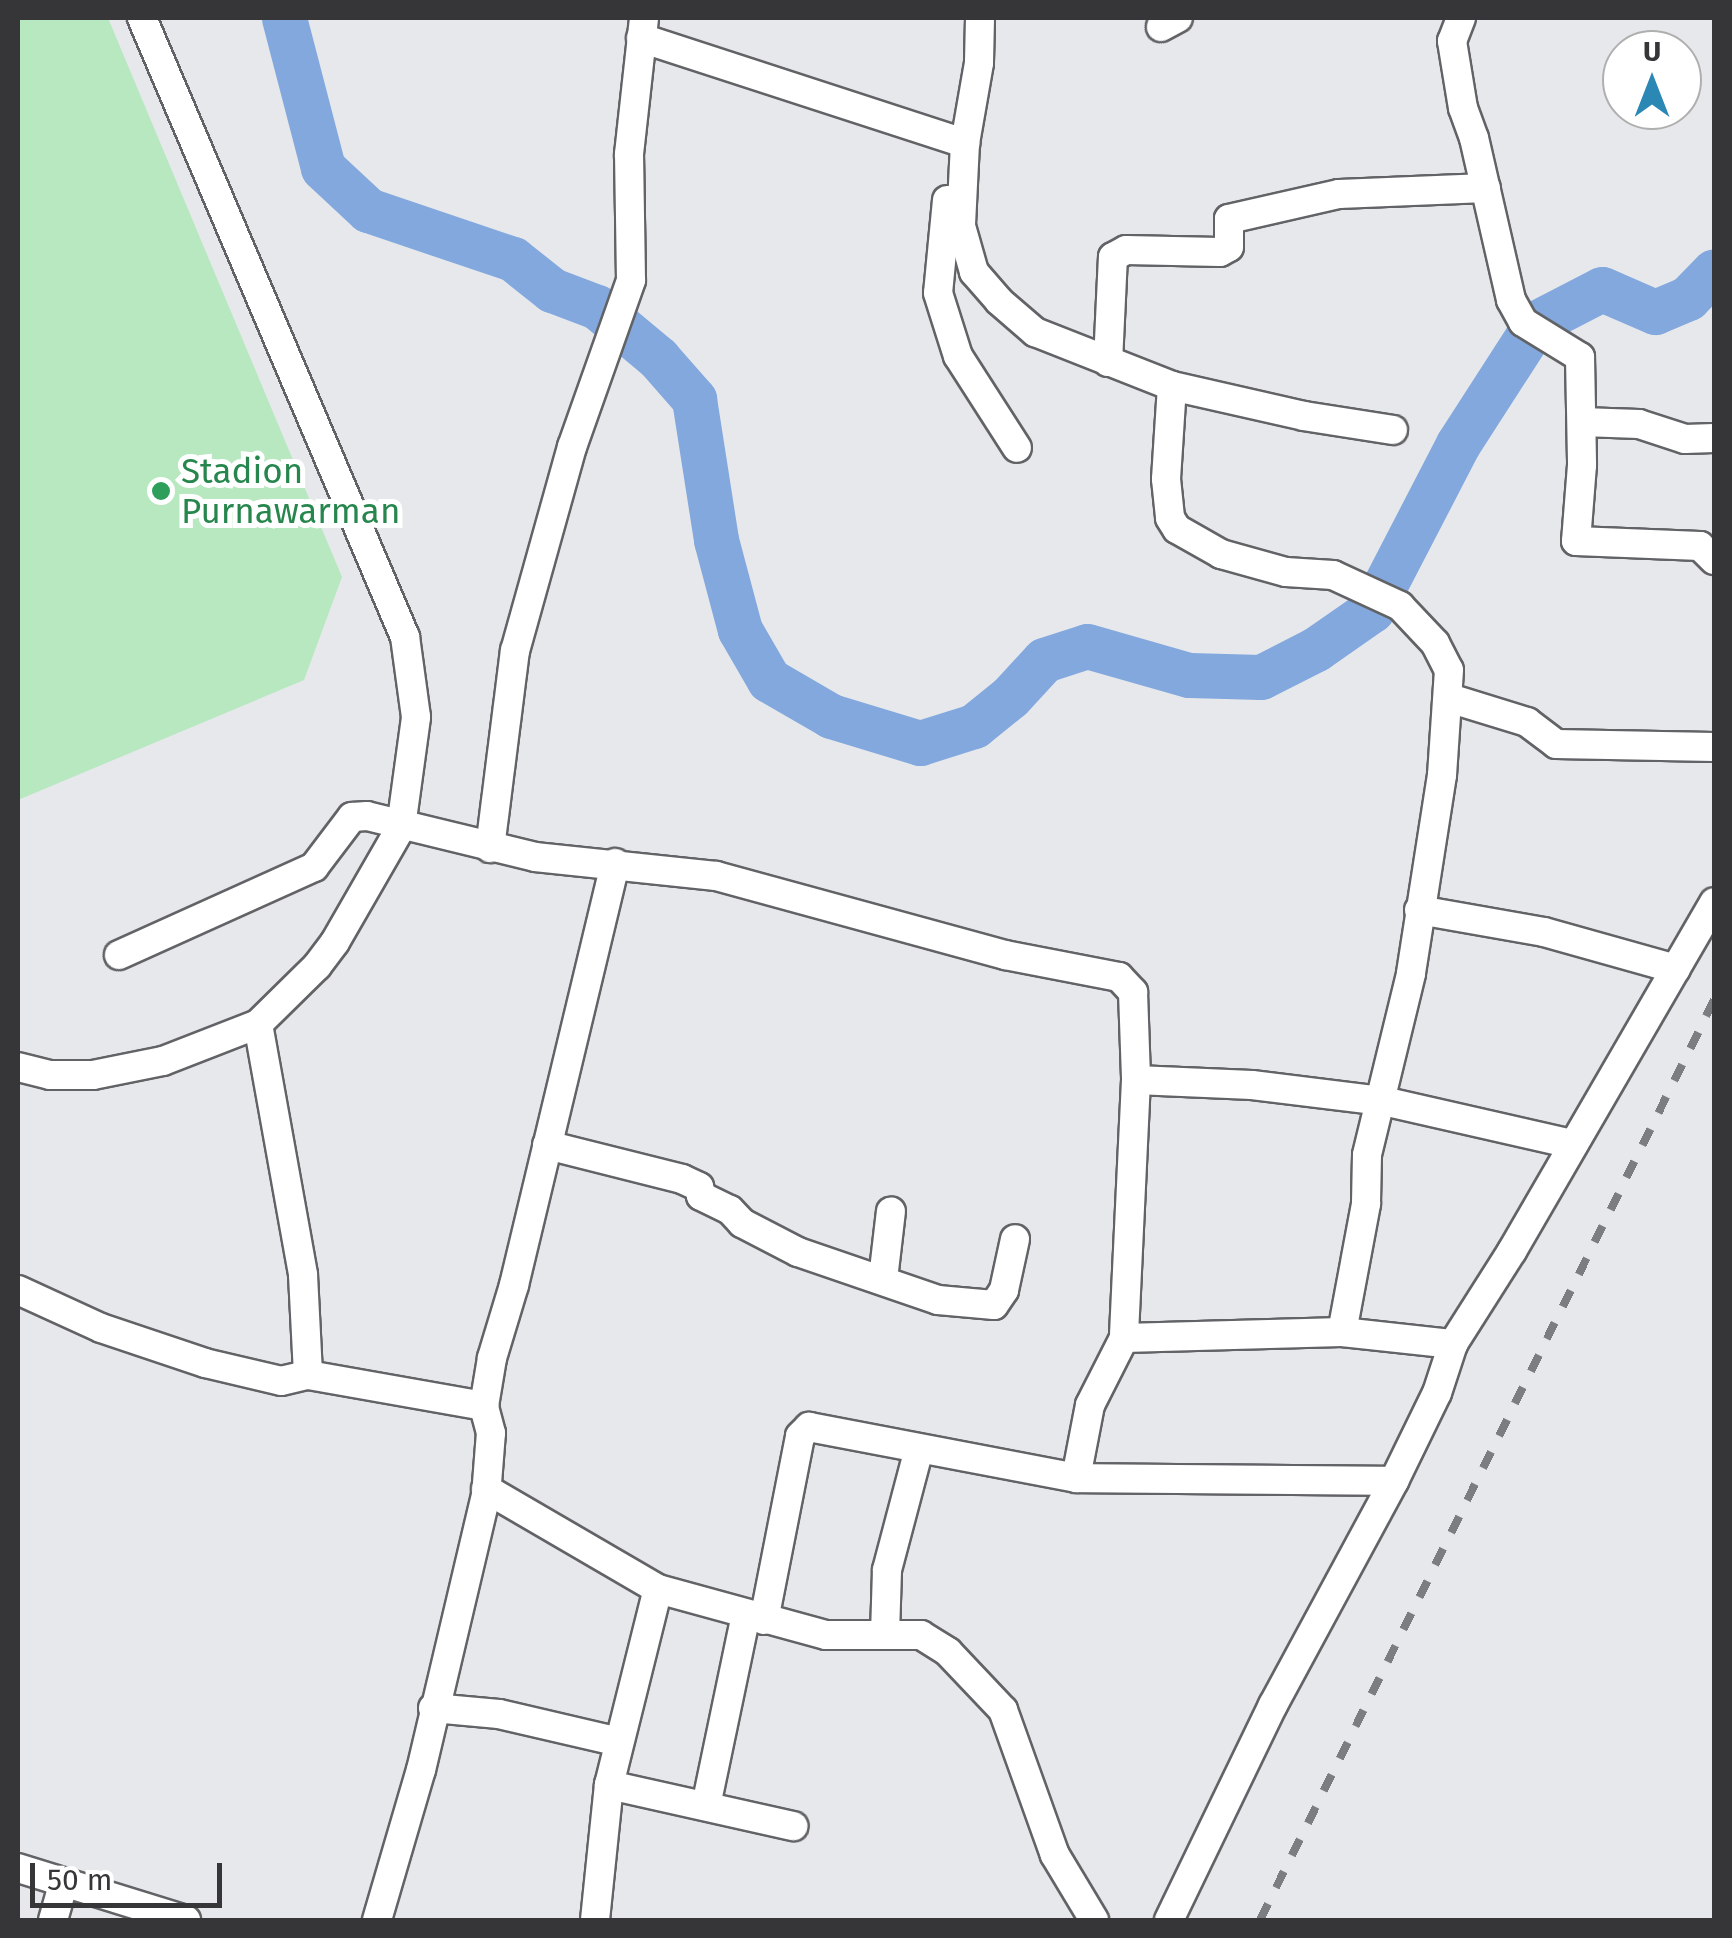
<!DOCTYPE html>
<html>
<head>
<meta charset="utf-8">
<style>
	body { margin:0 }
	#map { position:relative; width:1732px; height:1938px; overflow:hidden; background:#e7e8ec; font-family:"Fira Sans",sans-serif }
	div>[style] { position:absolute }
	.green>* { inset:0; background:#b7e8c0 }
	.river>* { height:45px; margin:-22.5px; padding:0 22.5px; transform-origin:22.5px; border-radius:22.5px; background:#82a8de }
	.roads { filter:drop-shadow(2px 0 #626366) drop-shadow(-2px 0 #626366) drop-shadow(0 2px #626366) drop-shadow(0 -2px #626366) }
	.minor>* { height:28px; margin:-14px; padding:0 14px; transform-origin:14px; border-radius:14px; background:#fff }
	.rail>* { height:8px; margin-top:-4px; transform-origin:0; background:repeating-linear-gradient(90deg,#7c7d80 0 18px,transparent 0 36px) }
	.dots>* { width:28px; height:28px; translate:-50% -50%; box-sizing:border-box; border:5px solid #fff; border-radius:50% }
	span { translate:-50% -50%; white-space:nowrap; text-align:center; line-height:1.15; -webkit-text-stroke:10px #fff; paint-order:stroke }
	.leisure-label { font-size:35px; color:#27864d }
	.left { translate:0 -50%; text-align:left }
	.frame { position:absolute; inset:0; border:20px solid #363638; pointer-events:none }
	.north { position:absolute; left:1602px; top:30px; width:100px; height:100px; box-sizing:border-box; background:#fff; border:2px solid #afafaf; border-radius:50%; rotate:0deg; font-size:28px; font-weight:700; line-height:40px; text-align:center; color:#363638 }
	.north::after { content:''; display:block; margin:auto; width:35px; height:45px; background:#2b87b4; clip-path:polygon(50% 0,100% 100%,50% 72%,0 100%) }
	.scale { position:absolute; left:30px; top:1863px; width:192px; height:45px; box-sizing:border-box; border:5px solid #363638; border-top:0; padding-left:12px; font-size:30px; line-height:35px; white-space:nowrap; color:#363638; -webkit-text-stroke:8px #fff; paint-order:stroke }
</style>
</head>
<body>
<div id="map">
	<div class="green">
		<i style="clip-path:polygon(18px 18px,108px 18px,342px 577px,304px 680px,18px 800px)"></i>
	</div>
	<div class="river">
		<i style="left:284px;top:18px;width:155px;rotate:75.4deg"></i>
		<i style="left:323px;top:168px;width:62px;rotate:43deg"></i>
		<i style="left:368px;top:210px;width:153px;rotate:18.7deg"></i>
		<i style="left:513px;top:259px;width:50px;rotate:38.5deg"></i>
		<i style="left:552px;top:290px;width:48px;rotate:20.7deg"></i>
		<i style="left:597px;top:307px;width:80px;rotate:39.9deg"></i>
		<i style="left:658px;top:358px;width:55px;rotate:48.7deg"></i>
		<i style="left:694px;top:399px;width:143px;rotate:81.1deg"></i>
		<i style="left:716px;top:540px;width:93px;rotate:75.1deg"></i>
		<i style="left:740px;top:630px;width:58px;rotate:59.9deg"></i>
		<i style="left:769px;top:680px;width:72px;rotate:30.1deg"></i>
		<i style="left:831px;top:716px;width:93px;rotate:16.9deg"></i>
		<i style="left:920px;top:743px;width:57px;rotate:-17.5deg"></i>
		<i style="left:974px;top:726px;width:46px;rotate:-38.9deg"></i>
		<i style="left:1010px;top:697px;width:50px;rotate:-47.4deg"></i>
		<i style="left:1044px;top:660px;width:45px;rotate:-18deg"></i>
		<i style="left:1087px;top:646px;width:106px;rotate:15.9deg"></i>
		<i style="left:1189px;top:675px;width:72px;rotate:1.6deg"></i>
		<i style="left:1261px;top:677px;width:62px;rotate:-27deg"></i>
		<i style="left:1316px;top:649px;width:68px;rotate:-34.9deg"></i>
		<i style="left:1372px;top:610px;width:187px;rotate:-62.6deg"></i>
		<i style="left:1458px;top:444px;width:144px;rotate:-57.2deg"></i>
		<i style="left:1536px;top:323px;width:74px;rotate:-27.3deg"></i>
		<i style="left:1602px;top:289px;width:58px;rotate:23.5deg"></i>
		<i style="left:1655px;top:312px;width:36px;rotate:-23deg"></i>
		<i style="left:1688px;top:298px;width:37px;rotate:-46deg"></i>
	</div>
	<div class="roads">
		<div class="minor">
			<i style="left:980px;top:18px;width:45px;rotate:91.3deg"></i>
			<i style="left:979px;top:63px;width:81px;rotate:99.9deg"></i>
			<i style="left:965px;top:143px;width:83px;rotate:92.8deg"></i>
			<i style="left:961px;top:226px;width:48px;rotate:74.2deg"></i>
			<i style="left:974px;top:272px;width:38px;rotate:49deg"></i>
			<i style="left:999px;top:301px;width:48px;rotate:40.7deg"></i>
			<i style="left:1035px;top:332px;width:147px;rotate:21.5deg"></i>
			<i style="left:1172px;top:386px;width:135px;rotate:12.8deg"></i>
			<i style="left:1304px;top:416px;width:90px;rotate:8.9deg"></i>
			<i style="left:1461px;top:18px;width:25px;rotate:111deg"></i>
			<i style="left:1452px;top:41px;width:68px;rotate:80.7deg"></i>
			<i style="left:1463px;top:108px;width:32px;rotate:70deg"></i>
			<i style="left:1474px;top:138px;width:166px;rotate:77.1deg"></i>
			<i style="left:1511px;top:300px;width:25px;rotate:61deg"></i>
			<i style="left:1523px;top:322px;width:67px;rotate:31.6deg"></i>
			<i style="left:1580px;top:357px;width:108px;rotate:88.9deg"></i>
			<i style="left:1582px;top:465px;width:76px;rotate:94.5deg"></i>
			<i style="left:1576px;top:541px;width:124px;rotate:2.3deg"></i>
			<i style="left:1700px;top:546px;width:20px;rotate:45deg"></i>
			<i style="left:1161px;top:27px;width:19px;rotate:-28deg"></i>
			<i style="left:641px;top:38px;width:341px;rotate:18deg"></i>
			<i style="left:947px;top:200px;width:93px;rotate:95.5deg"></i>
			<i style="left:938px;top:293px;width:66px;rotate:72.4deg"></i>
			<i style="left:958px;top:356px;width:109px;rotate:57.3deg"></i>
			<i style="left:1108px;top:362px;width:105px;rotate:-87.3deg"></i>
			<i style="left:1113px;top:257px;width:15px;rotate:-28deg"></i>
			<i style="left:1126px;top:250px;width:94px;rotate:1.2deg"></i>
			<i style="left:1220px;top:252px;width:10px;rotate:-29deg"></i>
			<i style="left:1229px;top:247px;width:28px;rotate:-90deg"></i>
			<i style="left:1229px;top:219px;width:113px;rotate:-12.8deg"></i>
			<i style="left:1339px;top:194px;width:147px;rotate:-2.3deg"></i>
			<i style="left:1172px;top:386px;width:93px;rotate:93.7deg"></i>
			<i style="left:1166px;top:479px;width:39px;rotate:84deg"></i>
			<i style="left:1170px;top:518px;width:13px;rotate:58deg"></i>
			<i style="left:1177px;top:529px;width:51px;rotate:29.6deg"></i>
			<i style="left:1221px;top:554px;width:67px;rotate:15.5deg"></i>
			<i style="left:1286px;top:572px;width:47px;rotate:3.7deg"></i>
			<i style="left:1333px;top:575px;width:74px;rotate:24.8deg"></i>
			<i style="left:1400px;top:606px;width:51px;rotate:46.6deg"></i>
			<i style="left:1435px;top:643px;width:30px;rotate:63deg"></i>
			<i style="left:1449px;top:670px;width:105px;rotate:93.8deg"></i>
			<i style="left:1442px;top:775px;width:201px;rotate:98.9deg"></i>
			<i style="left:1411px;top:974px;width:186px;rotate:103.7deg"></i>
			<i style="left:1367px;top:1155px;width:49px;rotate:91.2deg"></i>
			<i style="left:1366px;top:1204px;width:130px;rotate:100.6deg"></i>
			<i style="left:1582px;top:422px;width:57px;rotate:2deg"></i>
			<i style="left:1639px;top:424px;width:48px;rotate:18.1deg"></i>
			<i style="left:1685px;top:439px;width:29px;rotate:-2deg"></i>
			<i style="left:1449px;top:698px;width:82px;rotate:17.1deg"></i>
			<i style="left:1527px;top:722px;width:36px;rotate:37deg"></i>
			<i style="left:1556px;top:744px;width:158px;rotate:1.1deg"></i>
			<i style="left:490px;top:848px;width:199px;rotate:-82.8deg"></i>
			<i style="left:515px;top:651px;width:212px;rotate:-74.4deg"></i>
			<i style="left:572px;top:447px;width:177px;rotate:-70.5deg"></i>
			<i style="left:631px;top:280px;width:126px;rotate:-90.9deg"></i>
			<i style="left:629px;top:154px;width:137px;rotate:-83.7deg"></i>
			<i style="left:1419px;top:910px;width:127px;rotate:10deg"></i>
			<i style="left:1544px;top:932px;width:137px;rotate:15.7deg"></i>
			<i style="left:119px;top:955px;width:214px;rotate:-24.3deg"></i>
			<i style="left:314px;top:867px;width:63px;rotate:-52.8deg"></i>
			<i style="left:352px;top:817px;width:15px;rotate:-4deg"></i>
			<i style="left:367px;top:816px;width:173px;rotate:13.7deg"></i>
			<i style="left:535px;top:857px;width:182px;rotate:6deg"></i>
			<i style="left:716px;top:876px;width:300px;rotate:15.3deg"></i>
			<i style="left:1005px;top:955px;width:116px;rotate:10.9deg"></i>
			<i style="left:1119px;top:977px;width:21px;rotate:47deg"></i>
			<i style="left:1133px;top:992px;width:88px;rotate:88deg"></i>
			<i style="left:1136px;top:1080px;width:258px;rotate:92.7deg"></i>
			<i style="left:1124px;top:1338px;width:75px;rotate:116.9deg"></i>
			<i style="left:1090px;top:1405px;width:74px;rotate:100.9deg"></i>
			<i style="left:258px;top:1024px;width:255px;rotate:79.8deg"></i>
			<i style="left:303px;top:1275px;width:100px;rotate:87.1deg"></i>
			<i style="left:18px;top:1067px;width:33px;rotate:14deg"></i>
			<i style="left:50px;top:1075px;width:43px"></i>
			<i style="left:93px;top:1075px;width:71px;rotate:-11.3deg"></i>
			<i style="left:163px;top:1061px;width:102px;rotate:-21.3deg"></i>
			<i style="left:258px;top:1024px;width:83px;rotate:-44.5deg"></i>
			<i style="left:317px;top:966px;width:30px;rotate:-53deg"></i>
			<i style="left:335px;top:942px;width:133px;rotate:-60.1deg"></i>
			<i style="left:401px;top:827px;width:111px;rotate:-82.2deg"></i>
			<i style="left:416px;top:717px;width:81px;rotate:-97.8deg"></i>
			<i style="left:405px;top:637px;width:673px;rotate:-113.02deg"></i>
			<i style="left:1136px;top:1080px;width:116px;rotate:2.5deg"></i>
			<i style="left:1252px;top:1085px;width:132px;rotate:7deg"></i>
			<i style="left:1383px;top:1101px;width:195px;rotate:12.8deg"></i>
			<i style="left:547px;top:1145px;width:139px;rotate:14.1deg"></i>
			<i style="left:682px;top:1179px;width:19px;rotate:25deg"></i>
			<i style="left:699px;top:1187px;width:9px;rotate:77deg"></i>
			<i style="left:701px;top:1196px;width:32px;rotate:26deg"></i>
			<i style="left:730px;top:1210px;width:18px;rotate:47deg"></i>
			<i style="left:742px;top:1223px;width:63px;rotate:27.4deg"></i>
			<i style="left:798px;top:1252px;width:148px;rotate:18.9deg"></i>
			<i style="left:938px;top:1300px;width:56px;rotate:5.1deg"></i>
			<i style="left:994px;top:1305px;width:18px;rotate:-56deg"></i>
			<i style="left:1004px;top:1290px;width:52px;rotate:-77.8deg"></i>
			<i style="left:883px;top:1279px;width:68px;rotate:-83.3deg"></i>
			<i style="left:18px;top:1290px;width:91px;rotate:24.6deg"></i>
			<i style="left:101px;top:1328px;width:110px;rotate:18.6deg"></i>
			<i style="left:205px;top:1363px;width:78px;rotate:13.3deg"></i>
			<i style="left:281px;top:1381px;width:28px;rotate:-13deg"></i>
			<i style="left:308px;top:1375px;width:179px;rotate:10deg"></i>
			<i style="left:1124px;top:1338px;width:218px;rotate:-1.6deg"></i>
			<i style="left:1342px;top:1332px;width:112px;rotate:6.2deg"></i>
			<i style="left:486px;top:1489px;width:199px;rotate:30.2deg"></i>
			<i style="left:658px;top:1589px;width:174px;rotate:15.3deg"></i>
			<i style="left:826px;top:1635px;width:95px"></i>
			<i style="left:921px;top:1635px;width:32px;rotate:32deg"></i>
			<i style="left:948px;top:1652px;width:80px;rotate:46.5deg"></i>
			<i style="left:1003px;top:1710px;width:154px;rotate:70.3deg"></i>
			<i style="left:1055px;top:1855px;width:76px;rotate:59deg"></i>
			<i style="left:764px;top:1620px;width:187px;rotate:-78.9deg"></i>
			<i style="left:800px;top:1436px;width:13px;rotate:-45deg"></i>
			<i style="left:809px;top:1427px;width:272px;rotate:10.8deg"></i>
			<i style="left:1076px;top:1478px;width:318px;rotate:0.5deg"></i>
			<i style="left:885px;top:1634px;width:64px;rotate:-88.2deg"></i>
			<i style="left:887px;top:1570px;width:125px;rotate:-75.2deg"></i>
			<i style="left:433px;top:1708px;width:66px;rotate:5.2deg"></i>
			<i style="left:499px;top:1714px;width:123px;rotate:13.1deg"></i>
			<i style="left:609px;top:1785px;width:189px;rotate:12.6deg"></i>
			<i style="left:706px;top:1806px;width:196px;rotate:-78.2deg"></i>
			<i style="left:18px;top:1868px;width:176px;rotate:17.2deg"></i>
			<i style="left:53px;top:1920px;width:35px;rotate:-74deg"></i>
			<i style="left:377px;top:1920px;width:156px;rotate:-73.7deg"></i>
			<i style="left:421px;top:1770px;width:282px;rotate:-76.7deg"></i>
			<i style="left:486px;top:1496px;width:63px;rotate:-85.5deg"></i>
			<i style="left:491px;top:1433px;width:28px;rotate:-105deg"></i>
			<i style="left:484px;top:1406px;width:49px;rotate:-80.5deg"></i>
			<i style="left:492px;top:1358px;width:76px;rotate:-73.2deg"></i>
			<i style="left:514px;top:1285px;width:434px;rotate:-76.5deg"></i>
			<i style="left:595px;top:1920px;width:136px;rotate:-84.1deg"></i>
			<i style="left:609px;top:1785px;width:202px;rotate:-76deg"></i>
			<i style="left:1169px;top:1920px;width:239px;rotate:-64.2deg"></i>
			<i style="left:1273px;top:1705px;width:255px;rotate:-61.6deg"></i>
			<i style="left:1394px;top:1481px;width:98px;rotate:-64deg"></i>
			<i style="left:1437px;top:1393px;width:52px;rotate:-71.9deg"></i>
			<i style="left:1453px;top:1344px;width:110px;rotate:-57.6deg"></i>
			<i style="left:1512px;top:1251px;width:403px;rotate:-59.9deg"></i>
		</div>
	</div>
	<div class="rail">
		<i style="left:1260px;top:1920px;width:1026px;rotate:-63.73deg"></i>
	</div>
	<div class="dots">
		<i style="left:161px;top:491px;background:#2e9e5b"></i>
	</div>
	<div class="leisure-label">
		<span class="left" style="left:181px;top:491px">Stadion<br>Purnawarman</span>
	</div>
	<div class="frame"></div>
	<div class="north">U</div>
	<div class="scale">50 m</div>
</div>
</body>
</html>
